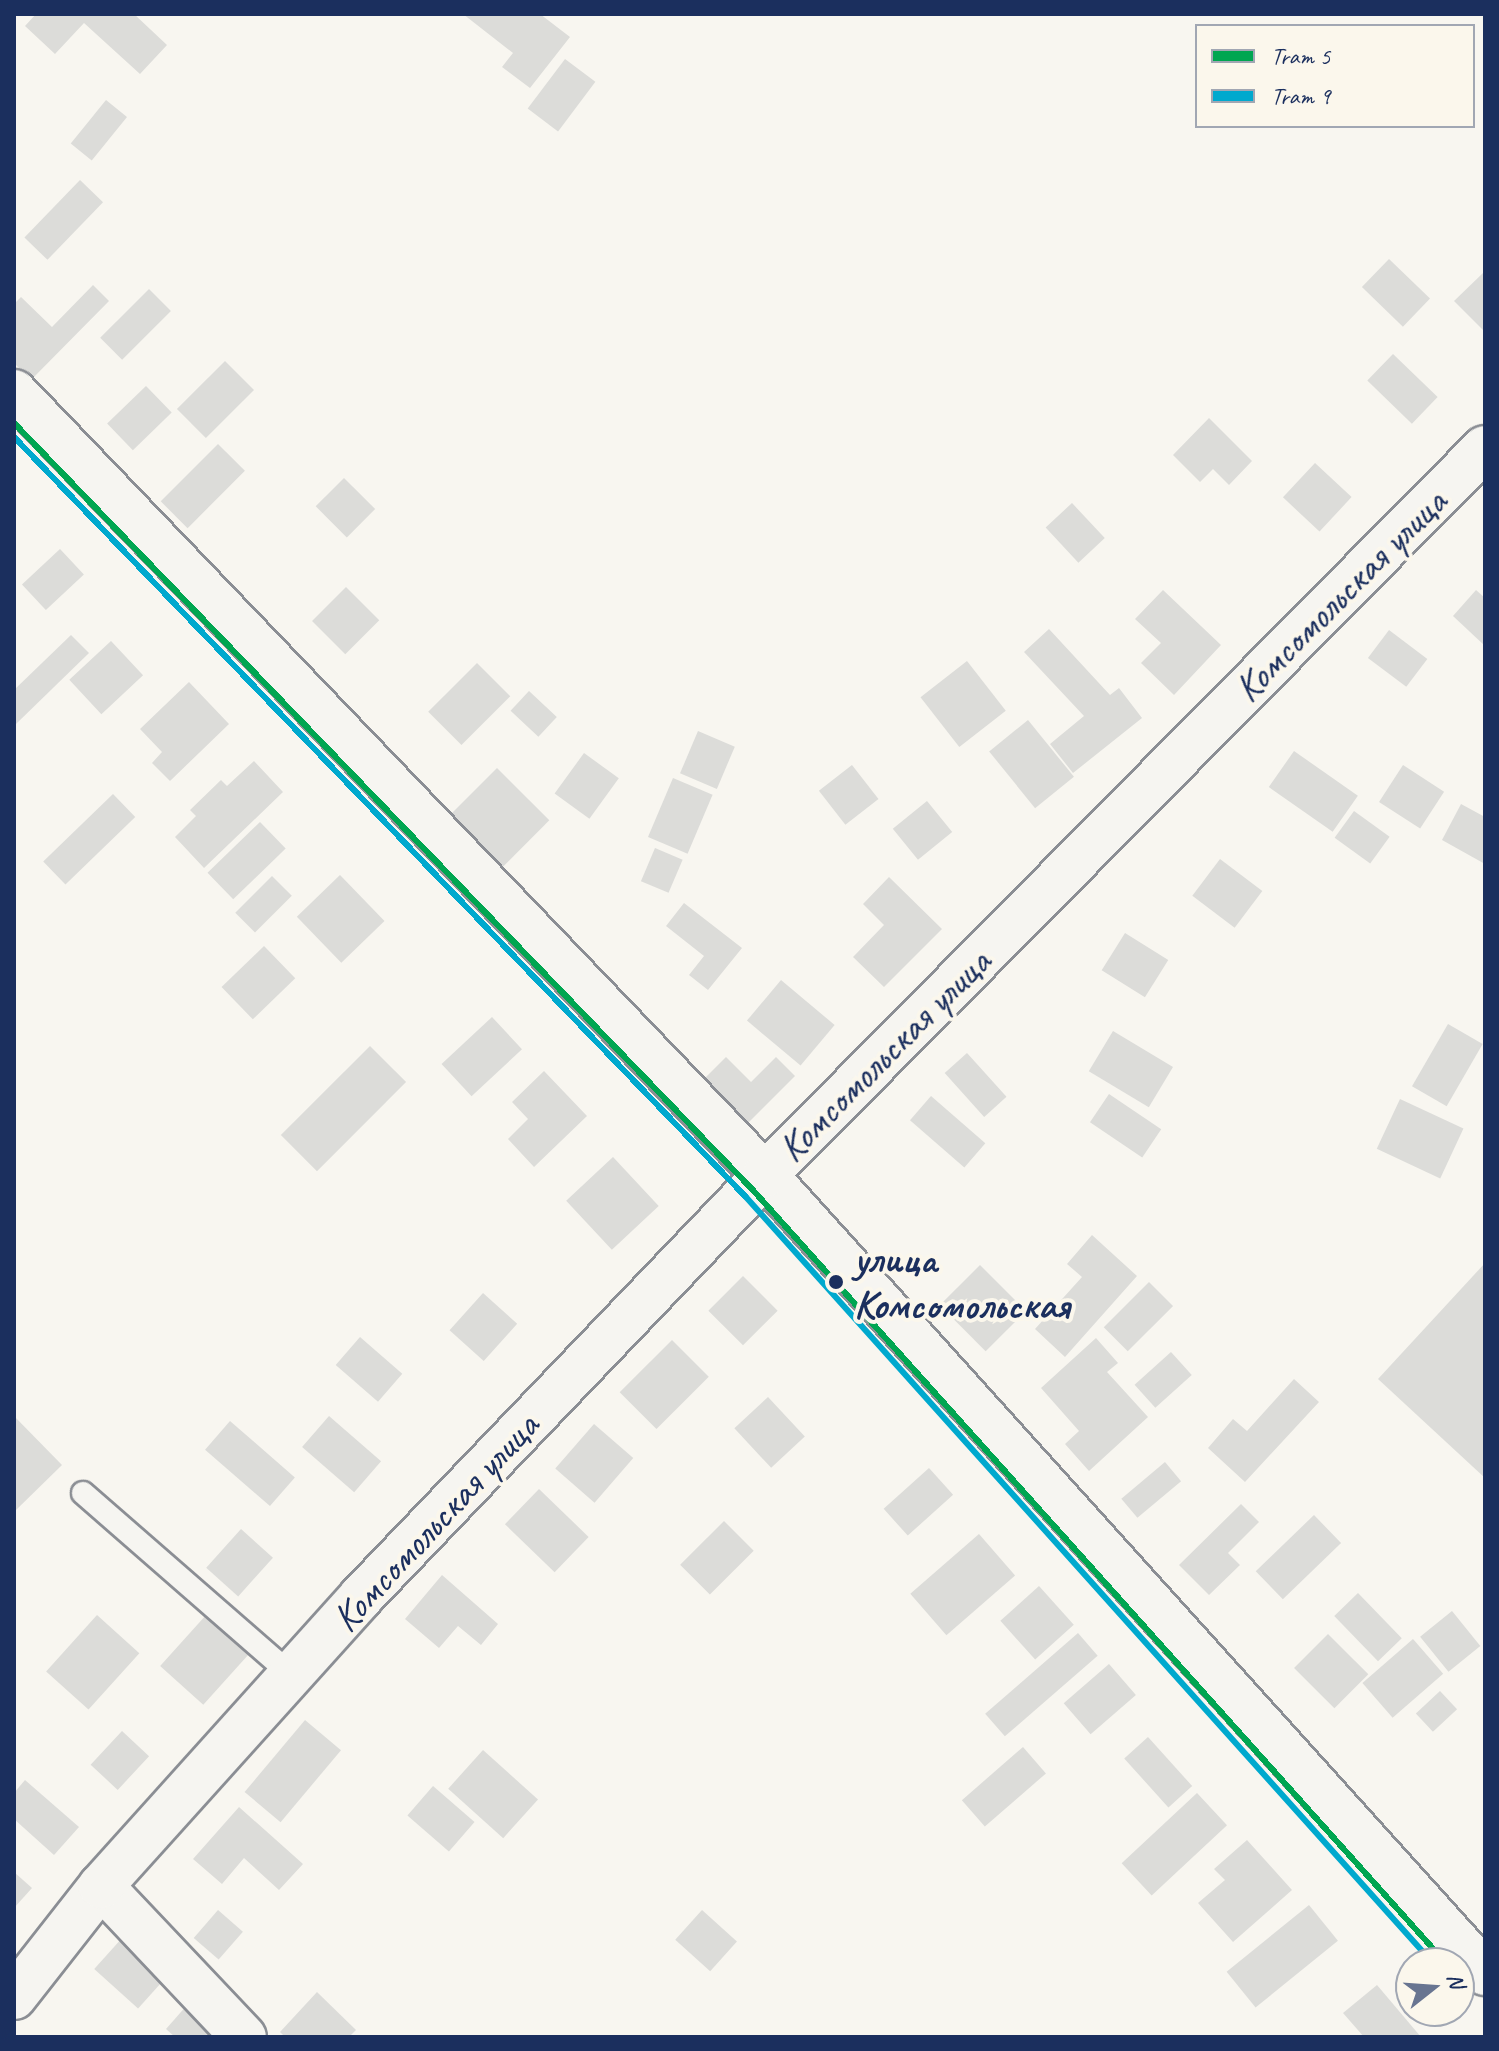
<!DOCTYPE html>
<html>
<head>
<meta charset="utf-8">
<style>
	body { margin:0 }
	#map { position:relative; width:1499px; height:2051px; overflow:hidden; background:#f8f6f0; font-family:Caveat,sans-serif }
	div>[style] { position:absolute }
	.building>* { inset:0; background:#dcdcd9; transform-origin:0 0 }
	.roads { filter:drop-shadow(2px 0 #8b8e94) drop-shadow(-2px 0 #8b8e94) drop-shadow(0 2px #8b8e94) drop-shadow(0 -2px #8b8e94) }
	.service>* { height:22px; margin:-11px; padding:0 11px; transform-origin:11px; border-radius:11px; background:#f6f5f1 }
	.minor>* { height:44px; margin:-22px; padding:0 22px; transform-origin:22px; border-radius:22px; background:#f6f5f1 }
	.tram-1>* { height:6px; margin:-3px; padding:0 3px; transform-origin:3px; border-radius:3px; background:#00a651 }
	.tram-2>* { height:6px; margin:-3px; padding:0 3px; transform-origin:3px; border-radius:3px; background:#00a9ce }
	.dots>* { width:22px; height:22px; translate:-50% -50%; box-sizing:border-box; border:4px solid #fbf7ec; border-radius:50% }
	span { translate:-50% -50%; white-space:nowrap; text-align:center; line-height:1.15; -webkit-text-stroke:8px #fbf7ec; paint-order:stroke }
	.street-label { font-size:40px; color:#1b2f5e }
	.stop-label { font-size:40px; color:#1b2f5e; font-weight:700 }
	.left { translate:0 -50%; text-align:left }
	.frame { position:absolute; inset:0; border:16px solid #1b2f5e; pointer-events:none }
	.legend { position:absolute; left:1195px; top:24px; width:280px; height:104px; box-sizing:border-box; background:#fbf7ec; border:2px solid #a1a7b3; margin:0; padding:10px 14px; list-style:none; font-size:24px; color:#1b2f5e }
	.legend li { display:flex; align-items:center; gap:16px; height:40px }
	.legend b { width:40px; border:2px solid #a1a7b3 }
	.north { position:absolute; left:1395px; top:1947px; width:80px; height:80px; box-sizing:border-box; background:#fbf7ec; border:2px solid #a1a7b3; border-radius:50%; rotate:73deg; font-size:22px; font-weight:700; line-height:32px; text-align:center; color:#1b2f5e }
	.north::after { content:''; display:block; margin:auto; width:28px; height:36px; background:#687591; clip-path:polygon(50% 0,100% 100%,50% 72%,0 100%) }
</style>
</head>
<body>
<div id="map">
	<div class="building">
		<i style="clip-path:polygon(36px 14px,134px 14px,167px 45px,140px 74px,84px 23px,55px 54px,25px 26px)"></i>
		<i style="clip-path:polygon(463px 14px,540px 14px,570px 37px,530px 88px,502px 67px,513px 53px)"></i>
		<i style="left:565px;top:59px;width:38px;height:62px;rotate:37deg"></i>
		<i style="left:106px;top:100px;width:27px;height:56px;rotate:39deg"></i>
		<i style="left:80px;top:180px;width:32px;height:80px;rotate:44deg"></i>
		<i style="left:1389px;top:259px;width:57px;height:39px;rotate:44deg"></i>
		<i style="clip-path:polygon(1483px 273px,1485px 275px,1485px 332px,1454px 301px)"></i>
		<i style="clip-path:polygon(93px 285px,109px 301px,31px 380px,14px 363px,14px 304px,21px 297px,52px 327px)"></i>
		<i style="left:149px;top:289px;width:31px;height:69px;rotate:45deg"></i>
		<i style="left:1393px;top:354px;width:62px;height:37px;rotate:44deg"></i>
		<i style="left:225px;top:361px;width:41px;height:68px;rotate:45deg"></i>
		<i style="left:146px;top:386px;width:37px;height:54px;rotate:46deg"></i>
		<i style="clip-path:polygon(1209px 418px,1252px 461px,1229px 485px,1213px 469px,1200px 482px,1173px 455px)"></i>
		<i style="left:218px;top:444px;width:38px;height:81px;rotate:45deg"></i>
		<i style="left:1315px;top:463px;width:50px;height:47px;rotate:43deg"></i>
		<i style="left:344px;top:478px;width:44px;height:40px;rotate:45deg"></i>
		<i style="left:1072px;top:503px;width:48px;height:36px;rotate:47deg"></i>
		<i style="left:60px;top:549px;width:35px;height:52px;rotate:47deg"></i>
		<i style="left:346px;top:587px;width:47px;height:48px;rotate:45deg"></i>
		<i style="clip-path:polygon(1163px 590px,1221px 645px,1174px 695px,1141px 663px,1161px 643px,1135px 619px)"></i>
		<i style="clip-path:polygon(1476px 590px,1485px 598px,1485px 646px,1453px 616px)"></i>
		<i style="clip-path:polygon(1049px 629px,1110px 695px,1119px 688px,1142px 718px,1073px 773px,1050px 744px,1084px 716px,1024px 652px)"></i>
		<i style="left:1389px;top:630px;width:48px;height:35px;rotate:37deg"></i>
		<i style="clip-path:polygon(71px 635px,89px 653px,16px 724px,14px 690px)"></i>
		<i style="left:111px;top:641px;width:47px;height:57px;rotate:47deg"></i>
		<i style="left:967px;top:661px;width:63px;height:59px;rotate:52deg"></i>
		<i style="left:477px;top:663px;width:47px;height:69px;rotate:45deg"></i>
		<i style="clip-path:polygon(189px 682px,229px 724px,170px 781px,152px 763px,162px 752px,140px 729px)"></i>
		<i style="left:529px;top:691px;width:38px;height:27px;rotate:43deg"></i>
		<i style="left:1028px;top:720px;width:73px;height:50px;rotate:51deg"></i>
		<i style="left:698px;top:731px;width:40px;height:46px;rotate:23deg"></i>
		<i style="left:1294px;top:751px;width:78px;height:44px;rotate:35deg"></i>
		<i style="left:584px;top:753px;width:43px;height:50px;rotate:36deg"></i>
		<i style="clip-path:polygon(254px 761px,283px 792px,204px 868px,175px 837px,196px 816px,190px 810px,221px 780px,227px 786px)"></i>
		<i style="left:852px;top:765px;width:43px;height:42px;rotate:52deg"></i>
		<i style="left:1403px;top:765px;width:49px;height:44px;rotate:33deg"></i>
		<i style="left:497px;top:768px;width:74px;height:76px;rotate:45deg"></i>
		<i style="left:673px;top:778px;width:43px;height:64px;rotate:23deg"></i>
		<i style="left:113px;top:794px;width:32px;height:97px;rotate:46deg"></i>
		<i style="left:927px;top:801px;width:40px;height:44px;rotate:51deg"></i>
		<i style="clip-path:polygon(1461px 804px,1485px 817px,1485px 864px,1442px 840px)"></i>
		<i style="left:1354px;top:811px;width:44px;height:33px;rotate:36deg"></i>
		<i style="left:260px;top:822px;width:37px;height:73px;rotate:46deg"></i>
		<i style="left:655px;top:848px;width:30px;height:36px;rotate:23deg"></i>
		<i style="left:1220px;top:859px;width:53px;height:46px;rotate:37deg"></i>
		<i style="left:340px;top:875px;width:64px;height:60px;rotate:46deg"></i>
		<i style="left:272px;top:876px;width:28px;height:52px;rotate:45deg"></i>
		<i style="clip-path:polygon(889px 877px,942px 929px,884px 987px,853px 957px,884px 925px,863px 904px)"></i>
		<i style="clip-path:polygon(684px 903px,742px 948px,708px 990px,689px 975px,704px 956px,666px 926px)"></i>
		<i style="left:1125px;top:933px;width:51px;height:44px;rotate:32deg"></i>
		<i style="left:264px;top:946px;width:45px;height:59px;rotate:46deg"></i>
		<i style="left:781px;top:980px;width:70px;height:53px;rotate:40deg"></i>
		<i style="left:492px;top:1017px;width:44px;height:69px;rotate:47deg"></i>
		<i style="left:1448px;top:1024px;width:40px;height:72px;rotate:30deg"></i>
		<i style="left:1113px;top:1031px;width:70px;height:47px;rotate:31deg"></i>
		<i style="left:370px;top:1046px;width:51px;height:126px;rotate:45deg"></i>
		<i style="left:967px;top:1053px;width:59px;height:30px;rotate:48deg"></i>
		<i style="clip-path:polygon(726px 1057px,751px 1082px,776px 1057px,795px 1076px,742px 1129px,698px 1085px)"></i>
		<i style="clip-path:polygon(544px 1071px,587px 1116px,534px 1167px,508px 1139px,528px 1119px,512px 1102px)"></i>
		<i style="left:1109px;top:1094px;width:63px;height:34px;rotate:34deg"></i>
		<i style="left:931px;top:1096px;width:72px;height:32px;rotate:41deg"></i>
		<i style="left:1400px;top:1099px;width:70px;height:55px;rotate:25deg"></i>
		<i style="left:613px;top:1157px;width:67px;height:64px;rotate:47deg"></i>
		<i style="clip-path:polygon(1092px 1235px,1137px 1276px,1065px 1357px,1035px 1329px,1082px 1277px,1067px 1264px)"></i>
		<i style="clip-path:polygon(1485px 1263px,1485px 1478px,1378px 1379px)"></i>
		<i style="left:980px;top:1265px;width:65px;height:57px;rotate:45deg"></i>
		<i style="left:743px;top:1276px;width:49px;height:49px;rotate:45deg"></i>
		<i style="left:1149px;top:1282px;width:34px;height:64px;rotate:45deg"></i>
		<i style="left:483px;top:1293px;width:46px;height:50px;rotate:42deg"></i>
		<i style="left:360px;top:1337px;width:56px;height:37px;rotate:41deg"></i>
		<i style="clip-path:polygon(1096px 1338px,1118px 1363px,1107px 1372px,1148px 1417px,1089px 1471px,1065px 1444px,1079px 1431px,1041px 1388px)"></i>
		<i style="left:672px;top:1340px;width:52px;height:74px;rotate:45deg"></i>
		<i style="left:1171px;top:1352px;width:31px;height:49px;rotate:48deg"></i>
		<i style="clip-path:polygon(1294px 1379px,1319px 1402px,1245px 1482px,1208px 1448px,1233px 1419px,1247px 1431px)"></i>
		<i style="left:768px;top:1397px;width:54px;height:46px;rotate:47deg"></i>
		<i style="clip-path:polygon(14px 1416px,62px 1465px,14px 1512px)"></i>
		<i style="left:329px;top:1416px;width:69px;height:41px;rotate:41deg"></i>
		<i style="left:230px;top:1421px;width:86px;height:38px;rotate:41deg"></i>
		<i style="left:594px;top:1424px;width:52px;height:59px;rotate:41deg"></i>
		<i style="left:1165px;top:1462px;width:25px;height:57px;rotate:50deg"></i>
		<i style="left:929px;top:1468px;width:36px;height:61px;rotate:48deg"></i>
		<i style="left:539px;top:1489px;width:69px;height:49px;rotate:44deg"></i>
		<i style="clip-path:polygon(1241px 1504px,1259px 1522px,1228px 1553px,1240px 1565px,1209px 1595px,1179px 1565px)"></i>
		<i style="left:1314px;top:1515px;width:39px;height:81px;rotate:46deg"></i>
		<i style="left:724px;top:1521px;width:42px;height:62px;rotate:45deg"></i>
		<i style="left:241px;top:1529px;width:43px;height:52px;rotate:42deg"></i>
		<i style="left:979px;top:1534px;width:55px;height:91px;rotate:49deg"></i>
		<i style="clip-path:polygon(442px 1575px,498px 1624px,481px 1645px,458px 1626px,439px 1648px,405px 1619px)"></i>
		<i style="left:1039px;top:1586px;width:52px;height:52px;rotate:48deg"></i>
		<i style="left:1358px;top:1593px;width:63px;height:33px;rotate:46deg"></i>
		<i style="left:1452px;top:1611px;width:45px;height:41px;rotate:51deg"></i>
		<i style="left:207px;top:1614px;width:58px;height:70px;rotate:42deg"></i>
		<i style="left:97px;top:1615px;width:57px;height:76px;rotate:42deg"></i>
		<i style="left:1078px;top:1633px;width:30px;height:123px;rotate:49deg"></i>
		<i style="left:1328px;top:1634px;width:57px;height:48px;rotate:45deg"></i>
		<i style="left:1413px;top:1639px;width:46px;height:67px;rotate:49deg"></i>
		<i style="left:1109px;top:1664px;width:41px;height:60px;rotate:49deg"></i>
		<i style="left:1440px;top:1691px;width:25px;height:33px;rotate:47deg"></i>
		<i style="left:305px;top:1720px;width:47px;height:94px;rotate:40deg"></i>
		<i style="left:122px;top:1731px;width:37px;height:46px;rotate:43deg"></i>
		<i style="left:1148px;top:1737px;width:66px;height:32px;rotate:48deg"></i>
		<i style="left:1023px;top:1747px;width:35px;height:81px;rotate:49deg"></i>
		<i style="left:483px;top:1750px;width:74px;height:52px;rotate:42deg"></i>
		<i style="clip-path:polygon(25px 1780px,79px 1827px,54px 1855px,14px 1819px,14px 1793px)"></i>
		<i style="left:433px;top:1786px;width:55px;height:39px;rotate:41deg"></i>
		<i style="left:1197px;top:1793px;width:44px;height:103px;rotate:47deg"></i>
		<i style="clip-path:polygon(239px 1807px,303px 1864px,279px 1890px,244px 1858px,222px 1884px,193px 1859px)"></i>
		<i style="clip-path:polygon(1247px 1840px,1292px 1890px,1233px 1942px,1198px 1903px,1225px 1880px,1214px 1869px)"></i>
		<i style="clip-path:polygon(14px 1872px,32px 1888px,14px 1908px)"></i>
		<i style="left:1309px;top:1905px;width:46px;height:106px;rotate:51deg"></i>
		<i style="left:218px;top:1910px;width:33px;height:37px;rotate:41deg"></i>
		<i style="left:702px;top:1910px;width:47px;height:40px;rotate:42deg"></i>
		<i style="left:123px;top:1937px;width:59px;height:43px;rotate:42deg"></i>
		<i style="clip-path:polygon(1377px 1985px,1421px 2037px,1364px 2037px,1343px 2013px)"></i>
		<i style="clip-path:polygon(317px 1992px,356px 2030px,349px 2037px,285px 2037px,280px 2032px)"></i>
		<i style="clip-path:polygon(188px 2004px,216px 2037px,175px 2037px,166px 2029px)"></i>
	</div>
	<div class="roads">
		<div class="service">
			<i style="left:83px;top:1493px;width:279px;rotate:41.1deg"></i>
		</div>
		<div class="minor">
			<i style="left:14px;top:392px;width:1085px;rotate:46.2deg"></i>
			<i style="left:765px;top:1175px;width:1075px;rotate:47.94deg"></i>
			<i style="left:101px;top:1886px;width:208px;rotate:46.6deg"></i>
			<i style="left:14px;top:1997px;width:141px;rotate:-51.9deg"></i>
			<i style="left:101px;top:1886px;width:389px;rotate:-48deg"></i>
			<i style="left:361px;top:1597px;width:584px;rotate:-46.25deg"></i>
			<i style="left:765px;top:1175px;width:1023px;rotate:-45.28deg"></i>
		</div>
	</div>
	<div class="tram-1">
		<i style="left:14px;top:423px;width:1064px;rotate:46.07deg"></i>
		<i style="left:752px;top:1189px;width:1040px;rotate:48.12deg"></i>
	</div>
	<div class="tram-2">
		<i style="left:14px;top:437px;width:1054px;rotate:46.08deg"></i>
		<i style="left:745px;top:1196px;width:1030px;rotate:48.11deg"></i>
	</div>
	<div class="dots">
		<i style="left:836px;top:1282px;background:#1b2f5e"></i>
	</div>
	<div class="street-label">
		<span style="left:1340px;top:595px;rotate:-45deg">Комсомольская улица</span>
		<span style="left:884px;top:1055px;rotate:-45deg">Комсомольская улица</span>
		<span style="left:435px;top:1522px;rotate:-47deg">Комсомольская улица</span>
	</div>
	<div class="stop-label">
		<span class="left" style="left:854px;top:1282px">улица<br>Комсомольская</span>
	</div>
	<div class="frame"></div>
	<ul class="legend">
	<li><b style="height:10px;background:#00a651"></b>Tram 5</li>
	<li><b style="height:10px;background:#00a9ce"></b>Tram 9</li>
	</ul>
	<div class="north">N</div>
</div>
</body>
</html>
